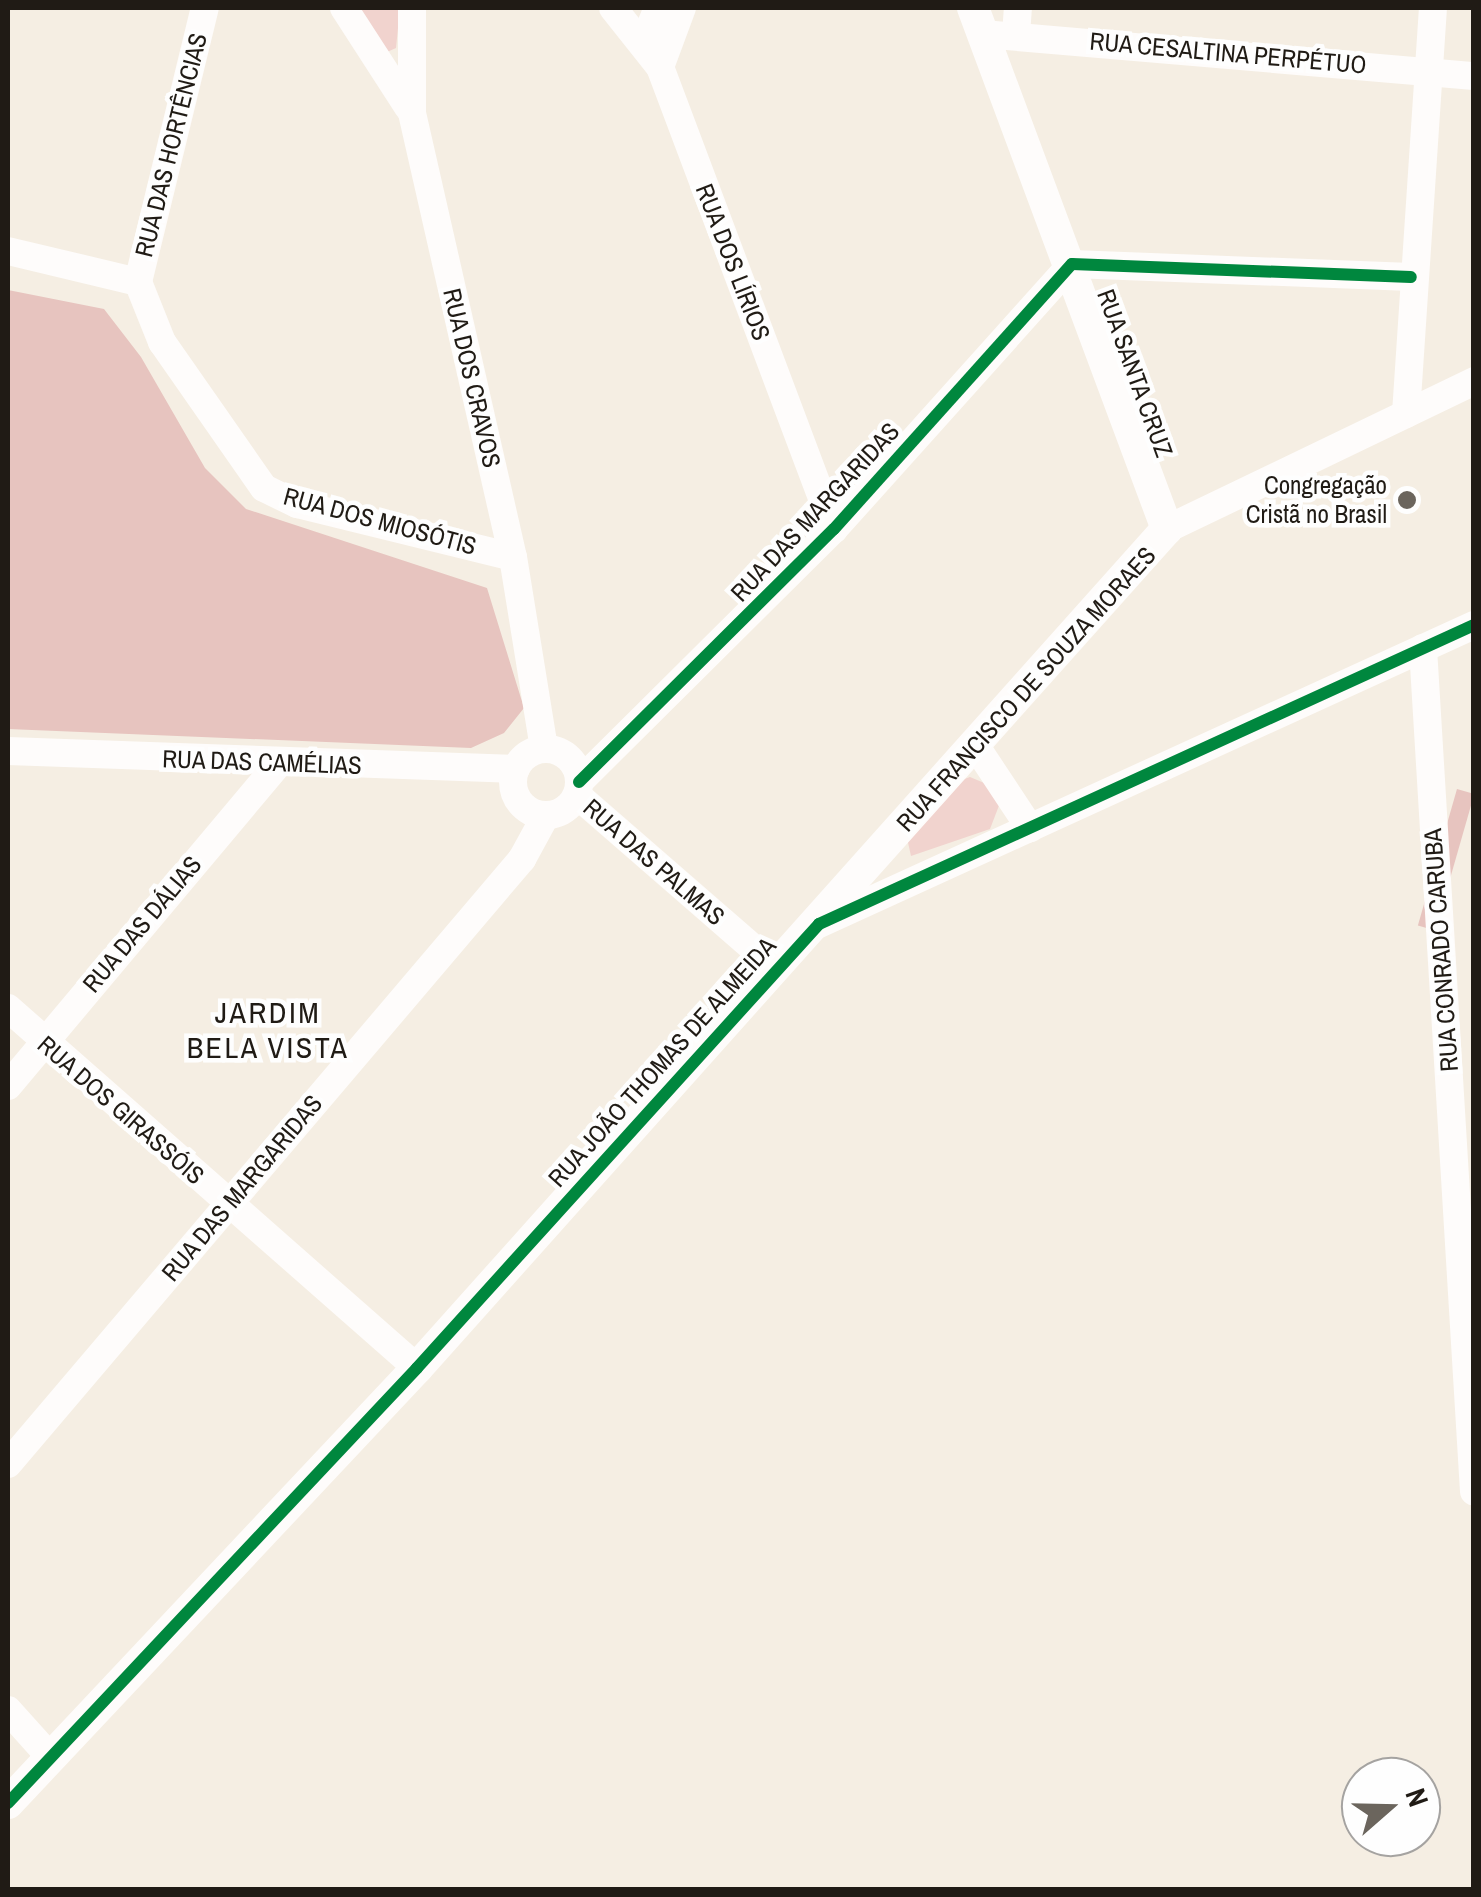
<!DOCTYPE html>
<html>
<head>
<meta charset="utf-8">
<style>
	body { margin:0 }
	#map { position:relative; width:1481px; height:1897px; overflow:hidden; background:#f5eee3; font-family:"Archivo Narrow",sans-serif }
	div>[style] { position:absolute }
	.green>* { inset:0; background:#f1d3ce }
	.forest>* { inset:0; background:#e7c4bf; transform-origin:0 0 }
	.minor>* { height:28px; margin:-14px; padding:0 14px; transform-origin:14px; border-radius:14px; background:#fefcfb }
	.minor>.ring { margin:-14px; padding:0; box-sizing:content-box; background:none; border:28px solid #fefcfb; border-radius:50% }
	.tertiary>* { height:32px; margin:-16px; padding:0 16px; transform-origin:16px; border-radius:16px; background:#fefcfb }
	.cycleway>* { height:12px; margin:-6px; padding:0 6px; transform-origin:6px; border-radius:6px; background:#00873e }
	.dots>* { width:28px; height:28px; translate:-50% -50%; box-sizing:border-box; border:5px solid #fefefe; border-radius:50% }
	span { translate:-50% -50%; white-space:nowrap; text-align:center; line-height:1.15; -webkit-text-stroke:9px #fefefe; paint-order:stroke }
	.street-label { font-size:25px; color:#201b15 }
	.poi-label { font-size:25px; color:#201b15 }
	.right { translate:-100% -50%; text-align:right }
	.quarter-label { font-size:30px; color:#201b15; letter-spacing:2.5px }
	.frame { position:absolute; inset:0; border:10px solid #201b15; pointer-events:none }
	.north { position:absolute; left:1341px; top:1757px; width:100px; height:100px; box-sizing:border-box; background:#fefefe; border:2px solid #a5a3a1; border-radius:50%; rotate:70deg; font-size:28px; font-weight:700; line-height:40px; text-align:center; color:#201b15 }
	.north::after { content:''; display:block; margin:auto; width:35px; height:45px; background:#6b655d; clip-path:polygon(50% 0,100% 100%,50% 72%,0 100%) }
</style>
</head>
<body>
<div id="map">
	<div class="green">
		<i style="clip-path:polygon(357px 8px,400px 8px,396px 48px,387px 52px)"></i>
		<i style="clip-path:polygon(970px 777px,989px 785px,1000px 803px,990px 829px,911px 856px,907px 838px,956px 782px)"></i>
	</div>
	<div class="forest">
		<i style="clip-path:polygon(8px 290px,104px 309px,141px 357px,205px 468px,246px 509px,487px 588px,524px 708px,504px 733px,471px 748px,8px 729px)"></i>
		<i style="left:1457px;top:789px;width:18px;height:142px;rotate:16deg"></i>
	</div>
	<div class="minor">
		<i style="left:344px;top:8px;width:118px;rotate:57.1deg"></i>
		<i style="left:412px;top:8px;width:105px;rotate:90deg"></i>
		<i style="left:412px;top:113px;width:455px;rotate:77.2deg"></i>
		<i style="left:513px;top:557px;width:194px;rotate:80.8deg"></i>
		<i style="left:613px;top:8px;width:75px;rotate:51.5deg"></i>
		<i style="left:660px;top:67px;width:494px;rotate:69.4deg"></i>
		<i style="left:983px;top:34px;width:493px;rotate:4.9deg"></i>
		<i style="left:1016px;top:35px;width:27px;rotate:-86deg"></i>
		<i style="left:644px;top:42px;width:37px;rotate:-68deg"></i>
		<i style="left:660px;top:67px;width:63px;rotate:-69.6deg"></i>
		<i style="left:8px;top:251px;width:134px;rotate:13.4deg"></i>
		<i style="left:138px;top:282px;width:65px;rotate:68.2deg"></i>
		<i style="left:162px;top:342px;width:178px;rotate:55.1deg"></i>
		<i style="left:264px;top:488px;width:37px;rotate:26deg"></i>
		<i style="left:297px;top:504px;width:222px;rotate:13.8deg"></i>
		<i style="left:138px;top:282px;width:282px;rotate:-76.3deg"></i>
		<i style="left:1406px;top:414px;width:407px;rotate:-86.2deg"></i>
		<i style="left:1167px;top:529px;width:341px;rotate:-25.7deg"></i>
		<i style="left:1423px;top:648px;width:845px;rotate:86.54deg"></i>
		<i style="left:975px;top:745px;width:100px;rotate:56.5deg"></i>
		<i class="ring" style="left:513px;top:749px;width:38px;height:38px"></i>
		<i style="left:8px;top:751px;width:508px;rotate:2.03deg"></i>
		<i style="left:579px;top:782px;width:359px;rotate:-44.8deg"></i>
		<i style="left:834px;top:529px;width:356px;rotate:-48.1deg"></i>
		<i style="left:1072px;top:264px;width:339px;rotate:2.2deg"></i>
		<i style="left:577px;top:795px;width:264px;rotate:41deg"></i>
		<i style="left:819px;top:924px;width:720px;rotate:-24.54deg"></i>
		<i style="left:8px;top:1008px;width:545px;rotate:41.35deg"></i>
		<i style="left:8px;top:1086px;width:420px;rotate:-50deg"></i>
		<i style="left:8px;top:1464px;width:794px;rotate:-49.65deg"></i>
		<i style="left:522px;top:859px;width:50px;rotate:-61.4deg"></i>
		<i style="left:8px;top:1710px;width:64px;rotate:48.1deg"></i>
	</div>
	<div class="tertiary">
		<i style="left:8px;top:1803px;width:597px;rotate:-46.76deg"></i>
		<i style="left:417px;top:1368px;width:1125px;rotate:-48.21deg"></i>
		<i style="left:1167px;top:529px;width:556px;rotate:-110.42deg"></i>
	</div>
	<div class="cycleway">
		<i style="left:579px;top:782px;width:359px;rotate:-44.8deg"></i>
		<i style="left:834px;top:529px;width:356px;rotate:-48.1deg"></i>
		<i style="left:1072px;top:264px;width:339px;rotate:2.2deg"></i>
		<i style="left:8px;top:1803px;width:597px;rotate:-46.76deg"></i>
		<i style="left:417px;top:1368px;width:599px;rotate:-47.84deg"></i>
		<i style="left:819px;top:924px;width:720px;rotate:-24.54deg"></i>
	</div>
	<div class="dots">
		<i style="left:1407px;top:500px;background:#6b655d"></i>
	</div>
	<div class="street-label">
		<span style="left:1228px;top:53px;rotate:5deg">RUA CESALTINA PERPÉTUO</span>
		<span style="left:171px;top:145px;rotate:-76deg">RUA DAS HORTÊNCIAS</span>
		<span style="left:733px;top:262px;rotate:69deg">RUA DOS LÍRIOS</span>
		<span style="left:1135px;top:373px;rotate:70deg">RUA SANTA CRUZ</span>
		<span style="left:472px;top:378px;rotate:77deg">RUA DOS CRAVOS</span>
		<span style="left:815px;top:512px;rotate:-47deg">RUA DAS MARGARIDAS</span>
		<span style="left:380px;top:521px;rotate:15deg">RUA DOS MIOSÓTIS</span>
		<span style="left:1026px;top:689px;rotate:-48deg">RUA FRANCISCO DE SOUZA MORAES</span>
		<span style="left:262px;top:762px;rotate:2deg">RUA DAS CAMÉLIAS</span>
		<span style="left:654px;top:862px;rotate:41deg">RUA DAS PALMAS</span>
		<span style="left:142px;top:924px;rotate:-50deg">RUA DAS DÁLIAS</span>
		<span style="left:1441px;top:950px;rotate:-94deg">RUA CONRADO CARUBA</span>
		<span style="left:662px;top:1062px;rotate:-48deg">RUA JOÃO THOMAS DE ALMEIDA</span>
		<span style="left:121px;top:1110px;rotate:41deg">RUA DOS GIRASSÓIS</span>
		<span style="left:242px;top:1188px;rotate:-50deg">RUA DAS MARGARIDAS</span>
	</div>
	<div class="poi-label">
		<span class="right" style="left:1387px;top:500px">Congregação<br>Cristã no Brasil</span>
	</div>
	<div class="quarter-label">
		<span style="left:268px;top:1029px">JARDIM<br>BELA VISTA</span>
	</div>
	<div class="frame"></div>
	<div class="north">N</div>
</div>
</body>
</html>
